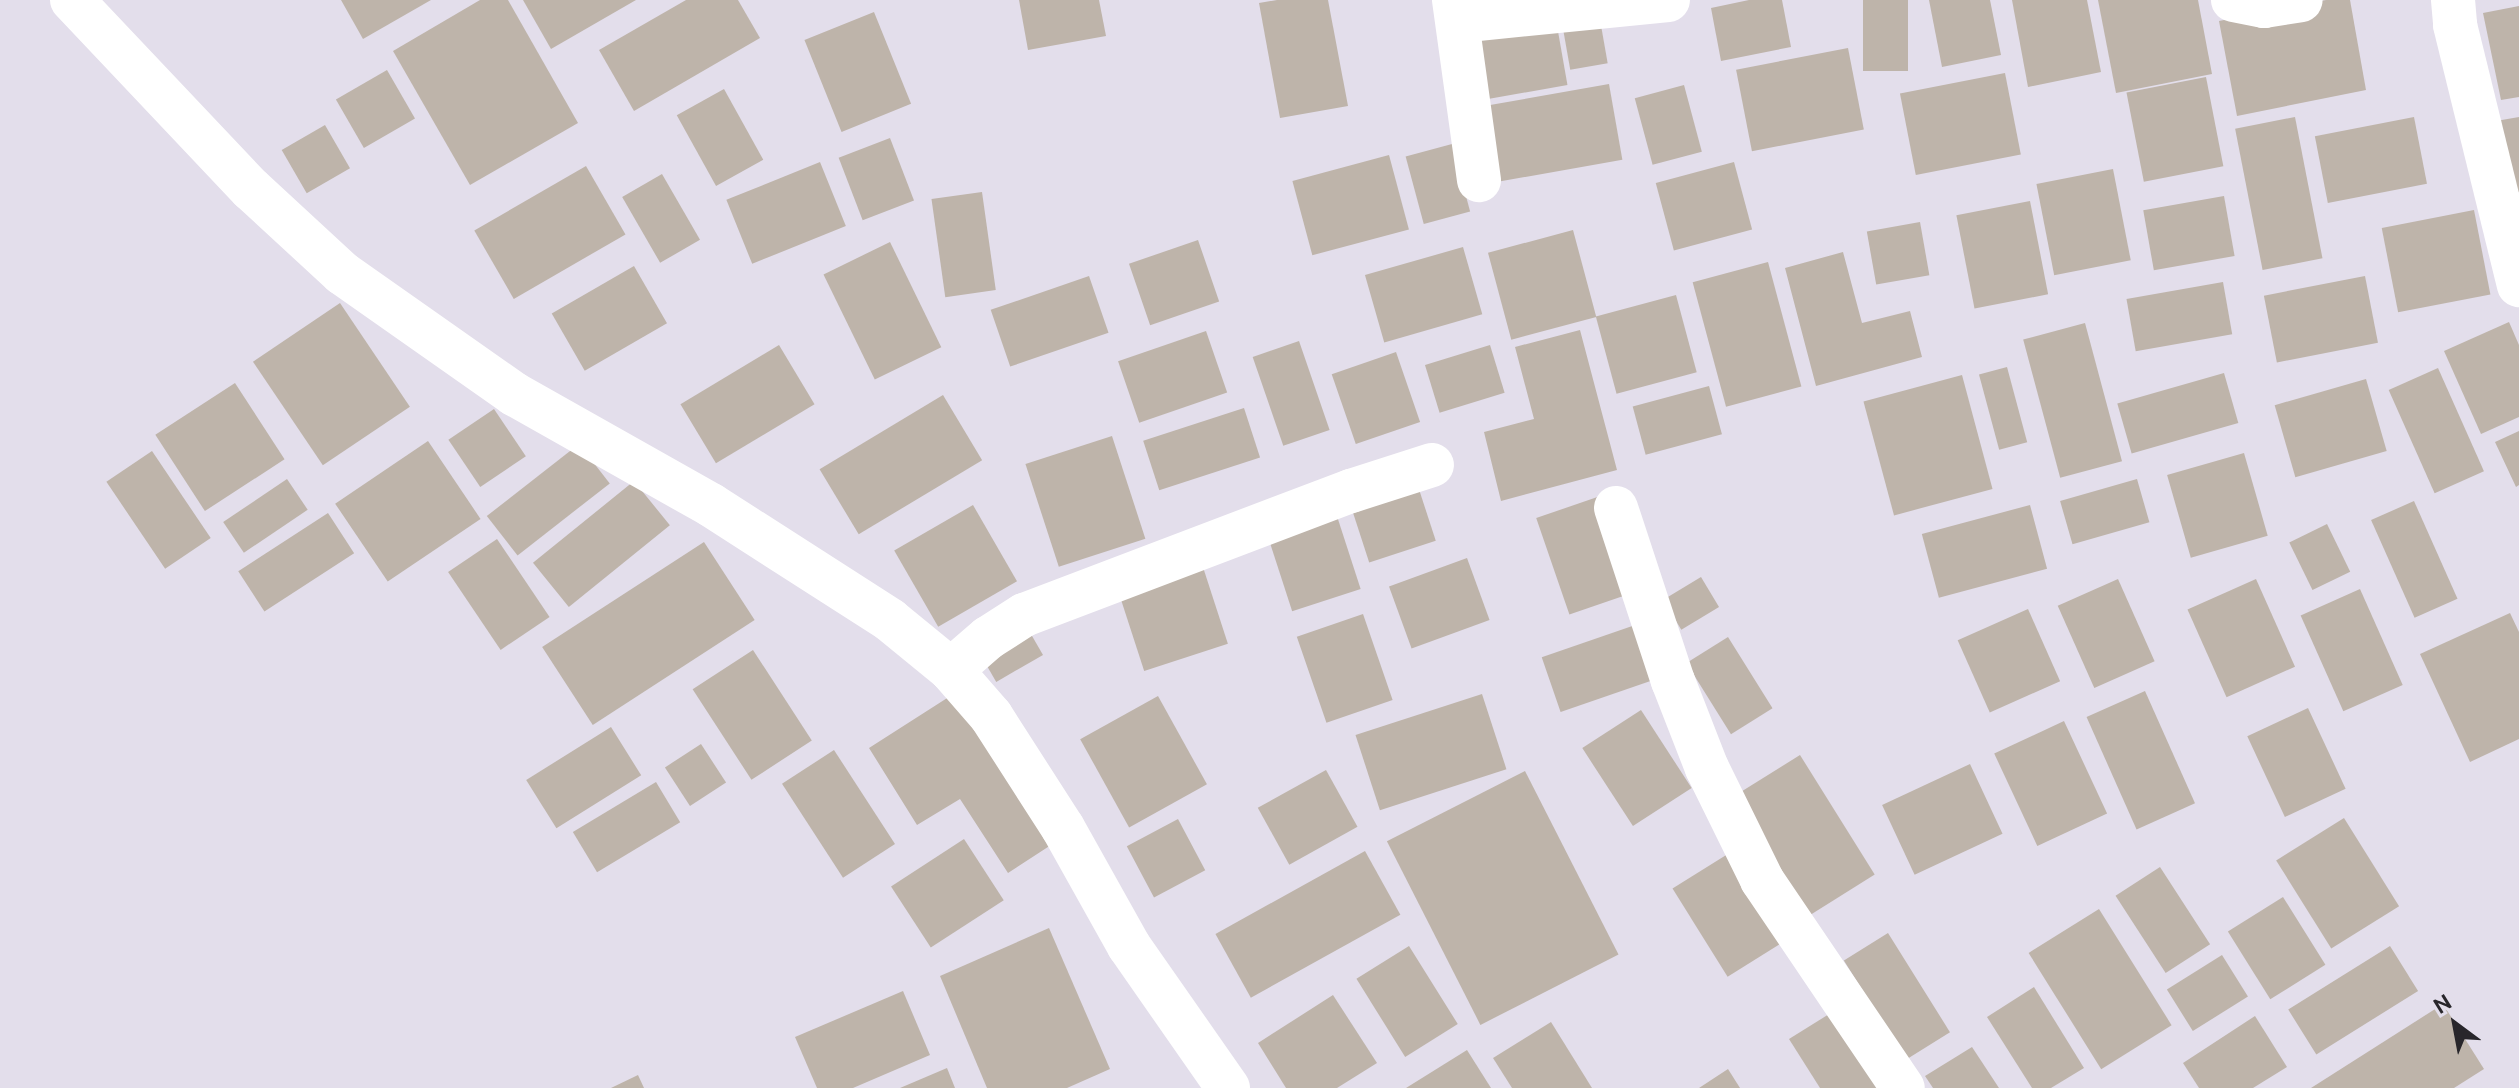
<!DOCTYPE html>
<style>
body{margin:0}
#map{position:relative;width:2519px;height:1088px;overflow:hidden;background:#e3deeb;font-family:Ubuntu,sans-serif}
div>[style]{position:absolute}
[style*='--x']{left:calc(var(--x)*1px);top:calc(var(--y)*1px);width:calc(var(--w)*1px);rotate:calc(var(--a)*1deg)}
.building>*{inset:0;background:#beb4aa;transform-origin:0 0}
.minor>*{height:44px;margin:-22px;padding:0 22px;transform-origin:22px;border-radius:22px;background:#fff}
span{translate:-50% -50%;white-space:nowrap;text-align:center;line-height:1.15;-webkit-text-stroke:6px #e3deeb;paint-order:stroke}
.north{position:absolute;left:2415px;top:984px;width:80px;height:80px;-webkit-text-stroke:6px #e3deeb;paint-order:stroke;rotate:328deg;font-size:22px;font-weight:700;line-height:32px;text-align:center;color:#28262b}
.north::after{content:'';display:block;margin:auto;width:28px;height:36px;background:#28262b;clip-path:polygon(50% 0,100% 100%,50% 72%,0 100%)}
</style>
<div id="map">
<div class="building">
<i style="clip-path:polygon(341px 0,431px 0,363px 39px)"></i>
<i style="clip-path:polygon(480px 0,508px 0,578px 123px,470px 185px,393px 51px)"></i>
<i style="clip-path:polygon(523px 0,636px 0,551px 49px)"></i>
<i style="clip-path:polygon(686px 0,738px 0,760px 38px,634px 111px,599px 50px)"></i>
<i style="clip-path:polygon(1019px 0,1099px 0,1106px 36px,1028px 50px)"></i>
<i style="clip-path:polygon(1277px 0,1328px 0,1348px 106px,1280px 118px,1259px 3px)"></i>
<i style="clip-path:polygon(1749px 0,1782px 0,1791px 47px,1721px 61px,1711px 8px)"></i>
<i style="left:1863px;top:0;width:45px;height:71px"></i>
<i style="clip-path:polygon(1929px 0,1990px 0,2001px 55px,1942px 67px)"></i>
<i style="clip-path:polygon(2012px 0,2087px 0,2101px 72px,2028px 87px)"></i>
<i style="clip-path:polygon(2098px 0,2198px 0,2212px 74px,2116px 93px)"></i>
<i style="clip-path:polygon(2326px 0,2350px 0,2366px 90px,2237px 116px,2219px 21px)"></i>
<i style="clip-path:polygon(2519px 6px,2519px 97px,2501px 100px,2483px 13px)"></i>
<i style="left:874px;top:12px;width:99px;height:75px;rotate:68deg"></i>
<i style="left:1599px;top:14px;width:50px;height:38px;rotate:80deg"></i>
<i style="left:1556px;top:20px;width:66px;height:92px;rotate:80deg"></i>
<i style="left:1848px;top:48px;width:83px;height:114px;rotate:79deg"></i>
<i style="left:387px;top:70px;width:56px;height:59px;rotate:60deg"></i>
<i style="left:2005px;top:73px;width:83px;height:107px;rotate:79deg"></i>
<i style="left:2206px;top:77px;width:91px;height:81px;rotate:79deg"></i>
<i style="left:1609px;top:84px;width:77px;height:125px;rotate:80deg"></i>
<i style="left:1684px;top:85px;width:69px;height:51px;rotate:75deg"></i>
<i style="left:724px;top:89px;width:81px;height:54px;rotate:61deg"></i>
<i style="left:2295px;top:117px;width:144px;height:61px;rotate:79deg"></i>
<i style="left:2414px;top:117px;width:68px;height:101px;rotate:79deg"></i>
<i style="clip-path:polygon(2519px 117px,2519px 192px,2511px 194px,2496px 121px)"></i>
<i style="left:325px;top:125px;width:50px;height:50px;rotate:60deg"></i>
<i style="left:890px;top:138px;width:67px;height:55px;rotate:69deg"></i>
<i style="left:1452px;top:144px;width:70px;height:48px;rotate:75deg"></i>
<i style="left:1389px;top:155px;width:77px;height:100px;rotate:75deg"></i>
<i style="left:820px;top:162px;width:69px;height:101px;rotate:68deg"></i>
<i style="left:1734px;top:162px;width:70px;height:81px;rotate:75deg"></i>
<i style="left:586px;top:166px;width:79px;height:129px;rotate:60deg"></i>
<i style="left:2113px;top:169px;width:93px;height:78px;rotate:79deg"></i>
<i style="left:662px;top:174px;width:76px;height:46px;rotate:60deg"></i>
<i style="left:982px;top:192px;width:99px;height:51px;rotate:82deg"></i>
<i style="left:2224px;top:196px;width:61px;height:82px;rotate:80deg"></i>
<i style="left:2030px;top:201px;width:95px;height:75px;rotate:79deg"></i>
<i style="left:2474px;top:210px;width:86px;height:94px;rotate:79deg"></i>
<i style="left:1920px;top:222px;width:54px;height:54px;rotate:80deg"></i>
<i style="left:1573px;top:230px;width:90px;height:88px;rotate:75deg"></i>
<i style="left:1198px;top:240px;width:65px;height:73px;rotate:71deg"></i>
<i style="left:890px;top:242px;width:117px;height:74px;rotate:64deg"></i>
<i style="left:1463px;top:247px;width:70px;height:102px;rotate:74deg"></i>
<i style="clip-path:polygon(1843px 252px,1862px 323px,1910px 311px,1922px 357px,1816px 386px,1785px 268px)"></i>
<i style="left:1768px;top:262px;width:129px;height:78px;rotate:75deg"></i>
<i style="left:634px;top:266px;width:66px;height:95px;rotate:60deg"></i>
<i style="left:1089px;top:276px;width:60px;height:104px;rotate:71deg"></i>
<i style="left:2365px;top:276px;width:68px;height:103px;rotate:79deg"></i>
<i style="left:2223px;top:282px;width:53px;height:98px;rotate:80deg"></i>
<i style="left:1676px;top:295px;width:80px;height:83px;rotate:75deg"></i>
<i style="left:340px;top:303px;width:125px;height:105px;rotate:56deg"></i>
<i style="clip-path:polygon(2509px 322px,2519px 345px,2519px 417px,2481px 434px,2444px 351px)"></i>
<i style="left:2085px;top:323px;width:143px;height:64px;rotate:75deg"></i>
<i style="clip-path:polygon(1580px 330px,1617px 470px,1501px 501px,1484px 432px,1534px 419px,1515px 347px)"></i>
<i style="left:1206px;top:331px;width:65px;height:93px;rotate:71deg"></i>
<i style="left:1299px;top:341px;width:94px;height:49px;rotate:71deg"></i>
<i style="left:779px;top:345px;width:69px;height:115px;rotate:59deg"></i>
<i style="left:1490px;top:345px;width:50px;height:68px;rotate:73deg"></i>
<i style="left:1396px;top:352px;width:74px;height:68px;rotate:71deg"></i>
<i style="left:2007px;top:367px;width:78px;height:29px;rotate:75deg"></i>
<i style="left:2438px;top:368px;width:113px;height:54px;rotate:66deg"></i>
<i style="left:2224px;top:373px;width:52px;height:111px;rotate:74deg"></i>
<i style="left:1962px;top:375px;width:118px;height:102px;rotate:75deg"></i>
<i style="left:2366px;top:379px;width:75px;height:95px;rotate:74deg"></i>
<i style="left:235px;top:383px;width:91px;height:95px;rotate:57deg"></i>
<i style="left:1709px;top:386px;width:50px;height:79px;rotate:75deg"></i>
<i style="left:943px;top:395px;width:76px;height:144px;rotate:59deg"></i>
<i style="left:1244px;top:408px;width:52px;height:106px;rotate:72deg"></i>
<i style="left:494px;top:409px;width:57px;height:55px;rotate:56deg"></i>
<i style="clip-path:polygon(2519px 431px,2519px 485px,2516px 487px,2495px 442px)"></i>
<i style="left:1112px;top:436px;width:108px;height:91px;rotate:72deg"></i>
<i style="left:428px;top:441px;width:94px;height:112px;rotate:56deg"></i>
<i style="left:579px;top:444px;width:50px;height:117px;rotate:52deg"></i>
<i style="left:152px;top:451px;width:105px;height:55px;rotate:56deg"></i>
<i style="left:2244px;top:453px;width:86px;height:80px;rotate:74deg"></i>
<i style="left:287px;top:479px;width:37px;height:77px;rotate:56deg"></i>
<i style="left:2137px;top:479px;width:45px;height:80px;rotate:74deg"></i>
<i style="left:1416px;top:480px;width:64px;height:70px;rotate:72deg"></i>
<i style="left:634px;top:481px;width:57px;height:130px;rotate:51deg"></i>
<i style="left:1609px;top:493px;width:102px;height:77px;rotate:71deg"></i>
<i style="left:2414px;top:501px;width:107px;height:47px;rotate:66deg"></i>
<i style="left:973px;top:505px;width:88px;height:91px;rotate:60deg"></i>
<i style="left:2030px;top:505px;width:66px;height:112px;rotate:75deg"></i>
<i style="left:1335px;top:510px;width:83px;height:72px;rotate:72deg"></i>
<i style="left:328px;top:513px;width:48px;height:107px;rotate:57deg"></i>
<i style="left:2327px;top:524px;width:53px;height:42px;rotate:64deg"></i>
<i style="left:497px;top:539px;width:94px;height:59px;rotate:56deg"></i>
<i style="left:704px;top:542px;width:93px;height:193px;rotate:57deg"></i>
<i style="left:1467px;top:558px;width:66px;height:83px;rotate:70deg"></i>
<i style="left:1201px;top:561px;width:87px;height:88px;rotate:72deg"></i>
<i style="left:1701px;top:577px;width:35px;height:44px;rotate:59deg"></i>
<i style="left:2118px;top:579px;width:90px;height:66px;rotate:66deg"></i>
<i style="left:2256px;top:579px;width:96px;height:75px;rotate:66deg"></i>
<i style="left:2360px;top:589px;width:105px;height:65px;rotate:66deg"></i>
<i style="left:2028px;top:609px;width:79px;height:77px;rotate:66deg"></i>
<i style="clip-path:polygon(2510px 613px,2519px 632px,2519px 739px,2470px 762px,2420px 654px)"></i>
<i style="left:1363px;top:614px;width:91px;height:70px;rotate:71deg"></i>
<i style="left:1024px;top:622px;width:38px;height:54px;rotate:60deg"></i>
<i style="left:1641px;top:623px;width:58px;height:105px;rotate:71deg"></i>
<i style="left:1728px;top:637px;width:84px;height:49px;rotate:58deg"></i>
<i style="left:753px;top:650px;width:108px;height:72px;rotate:57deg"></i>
<i style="left:2145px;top:691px;width:123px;height:64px;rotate:66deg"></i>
<i style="clip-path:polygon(955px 693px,1051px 845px,1008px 873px,960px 799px,917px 825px,869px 748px)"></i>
<i style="left:1482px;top:694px;width:79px;height:133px;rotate:72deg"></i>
<i style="left:1158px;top:696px;width:101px;height:89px;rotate:61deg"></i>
<i style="left:2308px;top:708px;width:89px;height:67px;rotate:65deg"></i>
<i style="left:1641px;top:710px;width:93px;height:70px;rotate:57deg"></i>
<i style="left:2064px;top:721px;width:102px;height:77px;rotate:65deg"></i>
<i style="left:611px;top:727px;width:57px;height:100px;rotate:58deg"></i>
<i style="left:701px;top:744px;width:46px;height:43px;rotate:57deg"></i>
<i style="left:834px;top:750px;width:112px;height:62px;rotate:57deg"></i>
<i style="left:1800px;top:755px;width:141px;height:78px;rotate:58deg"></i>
<i style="left:1970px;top:764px;width:77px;height:97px;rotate:65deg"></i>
<i style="left:1326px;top:770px;width:65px;height:78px;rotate:61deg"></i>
<i style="left:1525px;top:771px;width:206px;height:155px;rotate:63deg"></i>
<i style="left:656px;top:782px;width:47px;height:97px;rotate:59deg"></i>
<i style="left:2344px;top:818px;width:104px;height:80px;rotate:58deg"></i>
<i style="left:1178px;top:819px;width:58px;height:58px;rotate:62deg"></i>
<i style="left:964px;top:839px;width:73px;height:87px;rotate:57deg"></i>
<i style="left:1365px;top:851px;width:73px;height:171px;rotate:61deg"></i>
<i style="left:1731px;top:852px;width:104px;height:69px;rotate:58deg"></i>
<i style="left:2160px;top:867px;width:92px;height:53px;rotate:57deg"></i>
<i style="left:2283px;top:897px;width:80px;height:65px;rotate:58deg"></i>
<i style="left:2099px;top:909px;width:137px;height:83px;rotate:58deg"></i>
<i style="clip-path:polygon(1049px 928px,1110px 1069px,1067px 1088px,987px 1088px,940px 976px)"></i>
<i style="left:1888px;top:933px;width:117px;height:52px;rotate:58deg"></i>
<i style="left:1409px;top:946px;width:92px;height:62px;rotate:58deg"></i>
<i style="left:2390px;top:946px;width:53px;height:120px;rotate:58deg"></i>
<i style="left:2222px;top:955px;width:49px;height:65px;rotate:58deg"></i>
<i style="clip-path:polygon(2034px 987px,2084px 1068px,2051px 1088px,2032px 1088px,1987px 1017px)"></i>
<i style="clip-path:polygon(903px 991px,930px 1055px,853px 1088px,817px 1088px,795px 1037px)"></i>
<i style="clip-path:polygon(1333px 995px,1377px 1063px,1337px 1088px,1286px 1088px,1258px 1043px)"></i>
<i style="clip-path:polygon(2443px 1004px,2484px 1069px,2454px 1088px,2311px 1088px)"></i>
<i style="clip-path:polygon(1842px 1006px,1893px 1088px,1820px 1088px,1789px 1039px)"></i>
<i style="clip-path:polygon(2255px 1016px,2287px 1067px,2253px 1088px,2199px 1088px,2183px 1063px)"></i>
<i style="clip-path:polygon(1551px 1022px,1592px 1088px,1512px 1088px,1493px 1058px)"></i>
<i style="clip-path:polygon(1972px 1047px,1999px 1088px,1933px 1088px,1925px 1076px)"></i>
<i style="clip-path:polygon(1467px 1050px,1491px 1088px,1406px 1088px)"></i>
<i style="clip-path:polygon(947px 1068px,955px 1088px,900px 1088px)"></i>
<i style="clip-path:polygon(1728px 1069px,1740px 1088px,1699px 1088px)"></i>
<i style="clip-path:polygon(638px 1075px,644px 1088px,611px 1088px)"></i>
</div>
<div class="minor">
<i style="--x:72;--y:0;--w:260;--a:46.6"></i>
<i style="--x:251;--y:189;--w:124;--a:42.7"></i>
<i style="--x:342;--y:273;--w:210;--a:35.1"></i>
<i style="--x:514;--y:394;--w:226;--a:29.4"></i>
<i style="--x:711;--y:505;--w:213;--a:32.7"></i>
<i style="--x:890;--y:620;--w:79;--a:39.3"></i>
<i style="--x:951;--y:670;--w:61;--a:49"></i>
<i style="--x:991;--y:716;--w:133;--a:57.3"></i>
<i style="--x:1063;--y:828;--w:135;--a:60.8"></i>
<i style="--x:1129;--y:946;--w:173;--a:55.1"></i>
<i style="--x:1454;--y:0;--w:182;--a:82.1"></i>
<i style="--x:2233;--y:0;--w:32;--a:11"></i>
<i style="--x:2264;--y:6;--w:37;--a:-9"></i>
<i style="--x:2453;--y:0;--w:25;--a:85"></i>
<i style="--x:2455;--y:25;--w:268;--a:76.2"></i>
<i style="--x:1458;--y:21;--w:211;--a:-5.7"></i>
<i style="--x:1616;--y:508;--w:182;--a:71.8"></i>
<i style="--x:1673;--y:681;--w:93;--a:68.7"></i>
<i style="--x:1707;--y:768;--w:125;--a:63.8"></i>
<i style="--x:1762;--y:880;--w:251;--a:55.9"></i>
<i style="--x:951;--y:670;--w:49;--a:-40.9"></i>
<i style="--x:988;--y:638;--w:43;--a:-32.6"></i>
<i style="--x:1024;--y:615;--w:350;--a:-20.8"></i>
<i style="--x:1351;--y:491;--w:85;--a:-17.8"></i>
</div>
<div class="north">N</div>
</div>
